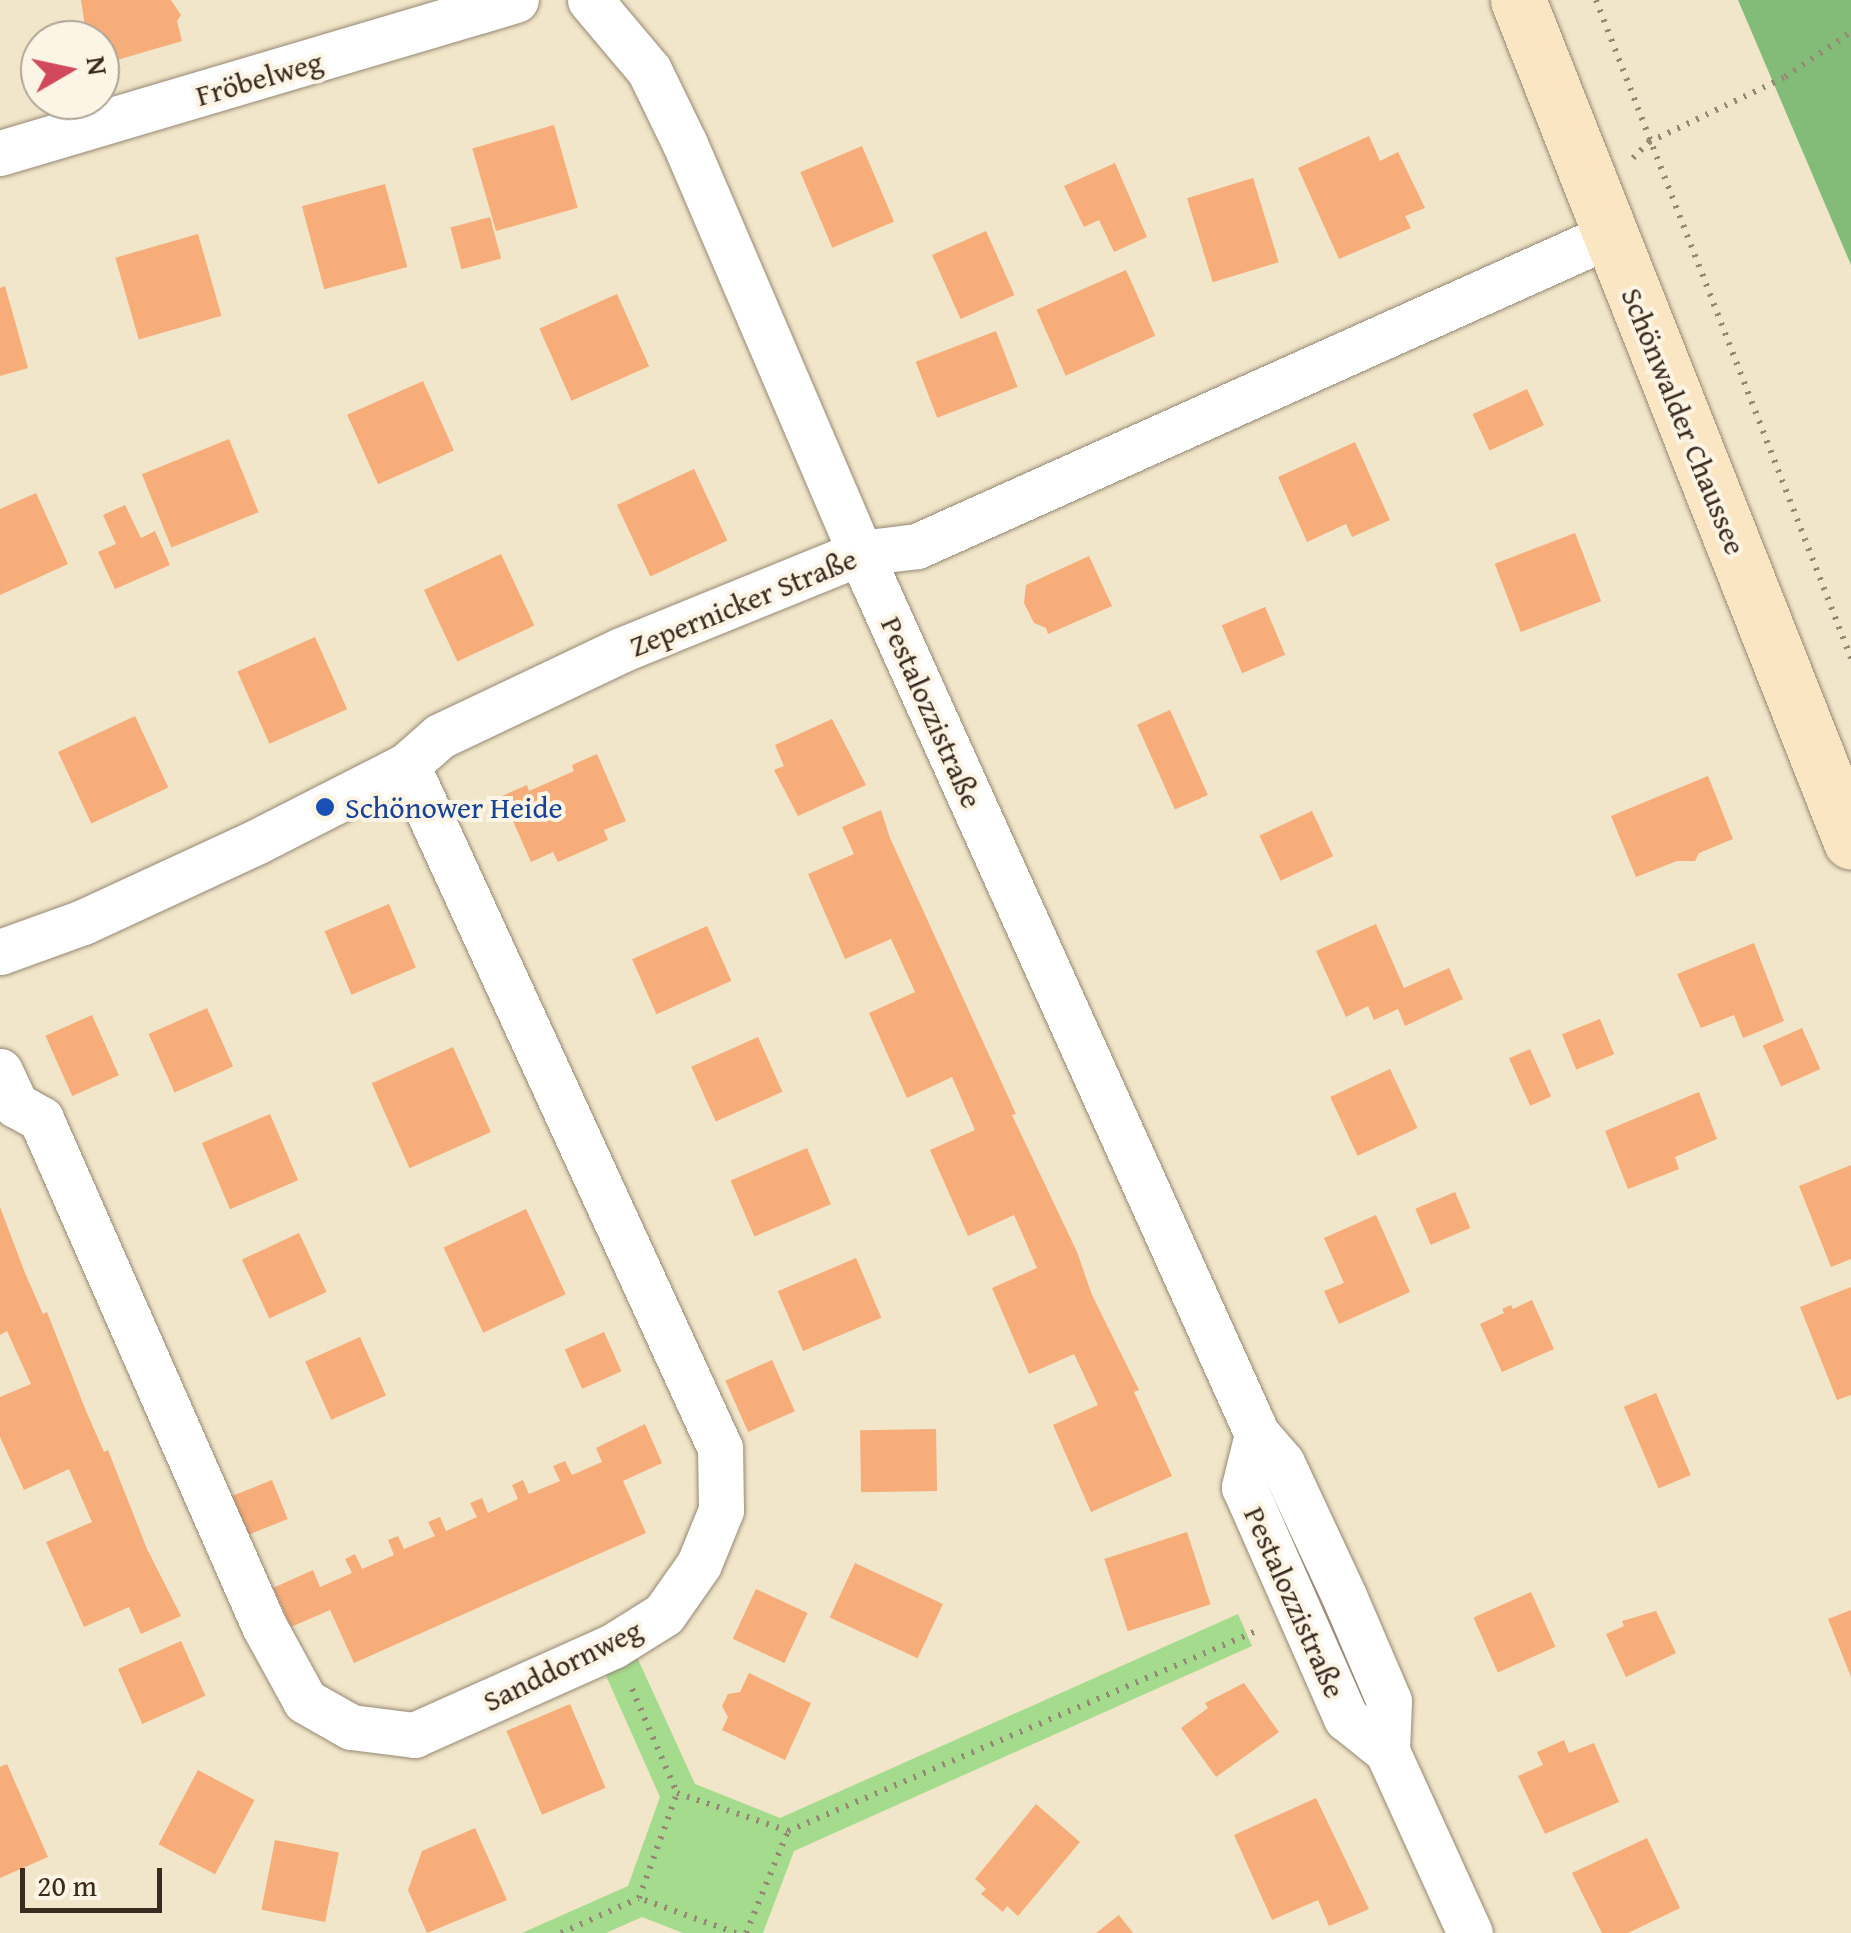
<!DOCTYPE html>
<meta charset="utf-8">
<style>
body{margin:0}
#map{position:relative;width:1851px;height:1933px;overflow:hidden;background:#f1e6c9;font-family:"Gentium Book Plus",serif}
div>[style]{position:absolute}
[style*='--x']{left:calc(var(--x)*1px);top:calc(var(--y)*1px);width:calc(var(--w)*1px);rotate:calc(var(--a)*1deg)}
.green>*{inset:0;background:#a4db8c}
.forest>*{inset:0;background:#83bb78}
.building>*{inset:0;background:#f6ad7a;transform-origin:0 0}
.path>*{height:6px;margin-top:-3px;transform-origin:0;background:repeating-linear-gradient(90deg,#968874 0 2.5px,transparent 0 10.5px)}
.roads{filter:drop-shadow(0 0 2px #968874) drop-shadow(0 0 2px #968874)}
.minor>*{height:45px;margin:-22.5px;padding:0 22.5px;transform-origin:22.5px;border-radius:22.5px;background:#fff}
.secondary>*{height:55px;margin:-27.5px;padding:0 27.5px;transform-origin:27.5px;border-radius:27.5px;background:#fbe6c4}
.dots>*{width:28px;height:28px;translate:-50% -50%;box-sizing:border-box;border:5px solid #fcf5e5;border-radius:50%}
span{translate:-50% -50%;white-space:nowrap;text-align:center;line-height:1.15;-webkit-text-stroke:8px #fcf5e5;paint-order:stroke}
.street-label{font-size:30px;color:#3b2a1e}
.transit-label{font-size:30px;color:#164399}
.left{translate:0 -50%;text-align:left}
.north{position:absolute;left:20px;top:20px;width:100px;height:100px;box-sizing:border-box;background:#fcf5e5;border:2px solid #afa495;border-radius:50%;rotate:81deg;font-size:28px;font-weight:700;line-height:40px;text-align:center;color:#3b2a1e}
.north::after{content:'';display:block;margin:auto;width:35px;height:45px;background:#d1495b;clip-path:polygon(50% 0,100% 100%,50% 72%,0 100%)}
.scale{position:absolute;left:20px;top:1868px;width:142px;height:45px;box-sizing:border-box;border:5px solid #3b2a1e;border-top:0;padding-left:12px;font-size:30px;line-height:35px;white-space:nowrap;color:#3b2a1e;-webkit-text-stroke:8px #fcf5e5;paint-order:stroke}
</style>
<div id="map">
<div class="green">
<i style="clip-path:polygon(1238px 1614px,1252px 1646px,794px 1851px,763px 1933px,683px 1933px,642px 1917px,606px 1933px,522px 1933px,628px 1886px,660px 1797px,603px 1669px,636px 1655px,695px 1784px,780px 1818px)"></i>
</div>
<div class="forest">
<i style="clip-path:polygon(1738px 0,1851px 0,1851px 265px)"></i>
</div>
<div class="building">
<i style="clip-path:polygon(81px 0,171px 0,181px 15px,177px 21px,182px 41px,100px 65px,100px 40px,87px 40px)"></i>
<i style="left:554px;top:125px;width:86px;height:85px;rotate:74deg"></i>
<i style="clip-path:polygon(1369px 136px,1380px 161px,1398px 152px,1425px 208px,1405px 216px,1411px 228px,1339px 259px,1298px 168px)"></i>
<i style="left:862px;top:146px;width:82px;height:67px;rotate:67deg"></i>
<i style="clip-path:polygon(1115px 163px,1147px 237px,1114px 252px,1099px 220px,1084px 227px,1064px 186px)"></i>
<i style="left:1253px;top:178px;width:88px;height:69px;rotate:73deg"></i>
<i style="left:385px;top:184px;width:86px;height:86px;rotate:75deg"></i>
<i style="left:490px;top:217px;width:43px;height:41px;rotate:75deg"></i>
<i style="left:986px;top:231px;width:70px;height:59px;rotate:66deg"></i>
<i style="left:198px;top:234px;width:85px;height:86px;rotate:74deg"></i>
<i style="left:1126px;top:270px;width:72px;height:98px;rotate:66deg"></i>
<i style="clip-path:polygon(5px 286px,28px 368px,0 376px,0 288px)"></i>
<i style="left:617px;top:294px;width:79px;height:85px;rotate:66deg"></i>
<i style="left:996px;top:331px;width:60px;height:86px;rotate:69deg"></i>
<i style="left:423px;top:381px;width:76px;height:83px;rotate:66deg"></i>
<i style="left:1527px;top:389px;width:40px;height:60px;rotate:65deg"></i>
<i style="left:229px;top:439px;width:79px;height:94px;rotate:68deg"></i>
<i style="clip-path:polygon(1355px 442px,1390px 520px,1352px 537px,1346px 524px,1307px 542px,1278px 477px)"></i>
<i style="left:694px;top:469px;width:79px;height:85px;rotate:65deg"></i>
<i style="clip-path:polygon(36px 493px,68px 564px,0 595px,0 509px)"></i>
<i style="clip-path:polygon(125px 505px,141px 538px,155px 531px,170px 565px,115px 589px,98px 552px,116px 544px,103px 515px)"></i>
<i style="left:1575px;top:533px;width:73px;height:86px;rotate:69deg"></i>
<i style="left:501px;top:554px;width:79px;height:85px;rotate:65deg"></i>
<i style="clip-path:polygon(1089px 556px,1112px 606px,1048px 634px,1046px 628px,1034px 623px,1024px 603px,1026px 585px)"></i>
<i style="left:1265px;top:607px;width:52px;height:47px;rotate:67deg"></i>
<i style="left:315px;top:637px;width:79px;height:85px;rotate:66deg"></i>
<i style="left:1170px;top:710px;width:93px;height:36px;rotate:66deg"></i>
<i style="left:135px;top:716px;width:79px;height:85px;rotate:65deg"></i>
<i style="clip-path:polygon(832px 719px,866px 785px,798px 816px,774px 770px,784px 766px,775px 745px)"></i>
<i style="clip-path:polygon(597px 754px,626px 821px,604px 830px,608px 840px,558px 862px,553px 852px,531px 862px,502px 796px,527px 785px,529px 791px,574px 771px,572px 765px)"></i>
<i style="clip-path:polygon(1708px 776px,1733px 839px,1699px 853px,1695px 861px,1677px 861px,1636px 877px,1611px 816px)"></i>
<i style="clip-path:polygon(881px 810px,890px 838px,1016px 1114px,1012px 1115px,1077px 1252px,1092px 1295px,1139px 1390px,1134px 1392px,1172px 1476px,1091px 1512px,1053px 1425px,1098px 1405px,1074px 1354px,1029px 1374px,992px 1288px,1037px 1268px,1014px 1215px,968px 1236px,930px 1150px,975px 1130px,952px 1077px,907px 1098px,869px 1013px,915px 992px,891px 939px,845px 959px,808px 874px,854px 854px,842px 827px)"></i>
<i style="left:1312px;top:811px;width:50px;height:58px;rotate:65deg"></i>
<i style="left:389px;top:904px;width:69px;height:70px;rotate:67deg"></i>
<i style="clip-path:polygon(1376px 924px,1404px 988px,1449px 968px,1463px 999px,1405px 1026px,1398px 1009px,1374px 1020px,1368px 1006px,1346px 1017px,1316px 951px)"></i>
<i style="left:707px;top:926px;width:60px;height:82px;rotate:66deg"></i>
<i style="clip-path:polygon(1754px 943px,1784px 1021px,1743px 1038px,1734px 1015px,1701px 1028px,1677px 974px)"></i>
<i style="left:207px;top:1008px;width:64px;height:64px;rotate:66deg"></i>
<i style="left:92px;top:1015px;width:66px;height:51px;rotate:66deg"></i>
<i style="left:1600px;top:1019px;width:38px;height:41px;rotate:68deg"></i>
<i style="left:1802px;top:1028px;width:45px;height:43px;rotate:66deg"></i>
<i style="left:758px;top:1037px;width:60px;height:73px;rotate:66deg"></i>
<i style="left:453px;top:1047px;width:93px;height:89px;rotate:66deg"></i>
<i style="left:1530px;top:1049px;width:52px;height:23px;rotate:66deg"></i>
<i style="left:1390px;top:1069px;width:65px;height:66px;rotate:65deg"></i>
<i style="clip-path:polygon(1699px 1092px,1717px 1139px,1675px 1157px,1679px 1169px,1628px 1189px,1605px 1131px)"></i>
<i style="left:270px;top:1114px;width:72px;height:74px;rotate:67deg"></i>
<i style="left:807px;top:1148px;width:61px;height:83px;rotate:67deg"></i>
<i style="clip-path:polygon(1851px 1165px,1851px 1259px,1831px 1267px,1799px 1186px)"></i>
<i style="left:1455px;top:1192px;width:39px;height:43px;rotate:67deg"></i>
<i style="clip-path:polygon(0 1207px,25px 1273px,43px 1314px,47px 1312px,86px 1411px,104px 1452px,108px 1450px,147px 1549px,181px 1616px,141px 1634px,129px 1607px,84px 1627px,46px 1542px,92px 1522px,69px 1469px,24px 1490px,0 1437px,0 1397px,31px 1384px,7px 1331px,0 1335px)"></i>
<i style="left:526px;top:1209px;width:94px;height:91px;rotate:65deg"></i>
<i style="clip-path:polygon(1376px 1215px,1410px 1292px,1339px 1324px,1324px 1291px,1344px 1283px,1324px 1238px)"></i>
<i style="left:299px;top:1233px;width:65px;height:63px;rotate:65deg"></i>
<i style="left:856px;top:1258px;width:65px;height:85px;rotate:67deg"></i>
<i style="clip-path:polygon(1851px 1287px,1851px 1395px,1837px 1400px,1800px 1307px)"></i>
<i style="clip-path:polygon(1532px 1300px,1554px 1349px,1502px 1372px,1480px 1324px,1504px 1313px,1502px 1309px,1511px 1305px,1513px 1309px)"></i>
<i style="left:604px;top:1332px;width:43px;height:43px;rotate:66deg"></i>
<i style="left:360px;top:1337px;width:64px;height:60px;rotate:66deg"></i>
<i style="left:772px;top:1360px;width:56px;height:51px;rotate:66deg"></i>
<i style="left:1656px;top:1393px;width:89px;height:35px;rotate:67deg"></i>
<i style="clip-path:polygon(645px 1424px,662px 1463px,623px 1481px,646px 1533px,354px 1663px,330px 1610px,291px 1627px,273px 1588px,313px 1570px,320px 1587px,352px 1573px,345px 1559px,355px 1554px,362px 1569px,394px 1555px,388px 1540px,398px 1536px,404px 1549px,435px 1536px,428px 1522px,440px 1517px,446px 1531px,477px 1517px,470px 1503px,482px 1498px,488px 1513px,518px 1499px,512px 1485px,523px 1480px,529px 1494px,560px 1481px,553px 1466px,565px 1461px,572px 1475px,602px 1462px,596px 1448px)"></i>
<i style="left:936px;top:1429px;width:62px;height:76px;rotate:89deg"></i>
<i style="left:272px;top:1480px;width:42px;height:43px;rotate:68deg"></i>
<i style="left:1187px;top:1532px;width:76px;height:87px;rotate:72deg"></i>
<i style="left:855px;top:1563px;width:97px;height:60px;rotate:25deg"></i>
<i style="left:756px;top:1589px;width:57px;height:55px;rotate:25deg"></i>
<i style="left:1531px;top:1592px;width:60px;height:63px;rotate:66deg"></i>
<i style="clip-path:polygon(1851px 1610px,1851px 1677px,1828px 1619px)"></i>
<i style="clip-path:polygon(1656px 1611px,1676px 1653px,1626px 1677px,1606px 1634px,1624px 1626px,1622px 1621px)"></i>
<i style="left:181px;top:1641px;width:60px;height:69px;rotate:66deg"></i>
<i style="clip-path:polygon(749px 1673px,811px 1703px,785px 1760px,722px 1730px,728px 1717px,722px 1706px,728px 1694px,740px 1692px)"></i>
<i style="clip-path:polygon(1244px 1683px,1279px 1732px,1216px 1777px,1181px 1728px,1208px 1708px,1205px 1703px)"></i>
<i style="left:570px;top:1704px;width:91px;height:69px;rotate:67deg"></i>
<i style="clip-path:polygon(1564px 1740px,1569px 1753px,1594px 1743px,1619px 1802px,1545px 1834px,1518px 1776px,1543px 1765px,1537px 1752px)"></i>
<i style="clip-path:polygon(7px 1764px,48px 1857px,0 1878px,0 1767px)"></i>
<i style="left:198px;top:1770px;width:64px;height:84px;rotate:28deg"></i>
<i style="clip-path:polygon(1316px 1798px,1369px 1909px,1329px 1926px,1318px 1900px,1272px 1920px,1234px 1835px)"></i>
<i style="clip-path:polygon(1036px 1804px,1080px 1842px,1018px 1916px,1007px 1906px,1003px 1912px,981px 1894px,986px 1889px,975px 1879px)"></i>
<i style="clip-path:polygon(475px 1828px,507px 1900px,427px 1933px,408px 1890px,422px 1851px)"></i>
<i style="clip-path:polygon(1647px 1838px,1680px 1908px,1628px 1933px,1602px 1933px,1572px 1873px)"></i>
<i style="left:275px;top:1840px;width:65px;height:71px;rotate:11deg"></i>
<i style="clip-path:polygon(1119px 1915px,1133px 1933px,1096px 1933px)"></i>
</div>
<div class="path">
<i style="--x:1596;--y:0;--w:706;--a:68.82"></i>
<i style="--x:1633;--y:158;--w:23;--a:-45"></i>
<i style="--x:1649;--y:142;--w:151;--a:-25.5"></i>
<i style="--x:1785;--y:77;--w:80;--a:-34.3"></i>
<i style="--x:632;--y:1689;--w:113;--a:66.6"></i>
<i style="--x:561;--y:1933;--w:85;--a:-24.2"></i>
<i style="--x:736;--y:1933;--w:103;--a:-160.2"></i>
<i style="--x:639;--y:1898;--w:112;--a:-70.1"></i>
<i style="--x:677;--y:1793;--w:117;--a:18.9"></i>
<i style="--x:788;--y:1831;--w:512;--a:-23.11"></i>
<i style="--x:746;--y:1933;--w:110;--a:-67.6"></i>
</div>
<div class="roads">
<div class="minor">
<i style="--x:590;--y:0;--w:92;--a:49.9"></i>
<i style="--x:649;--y:70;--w:82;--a:64.1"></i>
<i style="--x:685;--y:144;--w:445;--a:66.8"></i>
<i style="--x:860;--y:553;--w:966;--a:65.74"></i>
<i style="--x:1257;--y:1434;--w:38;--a:49"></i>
<i style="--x:1282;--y:1463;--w:147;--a:65"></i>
<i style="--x:1344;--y:1596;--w:114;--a:66.8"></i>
<i style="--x:1389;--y:1701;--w:50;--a:92.3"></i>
<i style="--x:0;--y:153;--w:538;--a:-16.52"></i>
<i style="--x:0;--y:952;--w:88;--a:-19.9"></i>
<i style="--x:83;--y:922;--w:191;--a:-24.8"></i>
<i style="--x:256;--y:842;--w:169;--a:-27"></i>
<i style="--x:407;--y:765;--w:44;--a:-41.3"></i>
<i style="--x:440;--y:736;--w:200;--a:-25.4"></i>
<i style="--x:621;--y:650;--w:258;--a:-22.1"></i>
<i style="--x:860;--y:553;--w:57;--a:-7"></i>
<i style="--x:917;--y:546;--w:760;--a:-24.17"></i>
<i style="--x:0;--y:1071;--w:38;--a:65"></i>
<i style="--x:16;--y:1105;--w:29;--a:29"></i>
<i style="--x:41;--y:1119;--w:554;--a:66.26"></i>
<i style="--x:264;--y:1626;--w:85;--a:61.3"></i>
<i style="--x:305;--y:1701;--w:53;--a:29.5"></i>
<i style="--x:351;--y:1727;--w:64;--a:7.2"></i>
<i style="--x:414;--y:1735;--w:218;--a:-24.1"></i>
<i style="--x:613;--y:1646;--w:60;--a:-32.1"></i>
<i style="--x:664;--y:1614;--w:61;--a:-55"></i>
<i style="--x:699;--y:1564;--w:58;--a:-67.8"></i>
<i style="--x:721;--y:1510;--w:62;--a:-90.9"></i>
<i style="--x:720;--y:1448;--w:751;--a:-114.62"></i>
<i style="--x:1257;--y:1434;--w:55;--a:103.8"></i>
<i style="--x:1244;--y:1487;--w:253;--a:66.2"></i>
<i style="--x:1346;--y:1718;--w:53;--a:38.8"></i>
<i style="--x:1387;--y:1751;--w:200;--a:65.5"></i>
</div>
<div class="secondary">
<i style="--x:1518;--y:0;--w:905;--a:68.42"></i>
</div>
</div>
<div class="dots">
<i style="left:325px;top:807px;background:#1a4fb4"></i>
</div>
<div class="street-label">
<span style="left:259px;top:78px;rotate:-16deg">Fröbelweg</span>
<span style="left:1684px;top:421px;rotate:68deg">Schönwalder Chaussee</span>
<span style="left:743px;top:602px;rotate:-22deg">Zepernicker Straße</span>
<span style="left:932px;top:712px;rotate:66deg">Pestalozzistraße</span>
<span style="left:1295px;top:1602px;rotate:66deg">Pestalozzistraße</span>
<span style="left:562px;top:1665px;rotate:-26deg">Sanddornweg</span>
</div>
<div class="transit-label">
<span class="left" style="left:345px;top:807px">Schönower Heide</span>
</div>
<div class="north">N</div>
<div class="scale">20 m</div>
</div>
